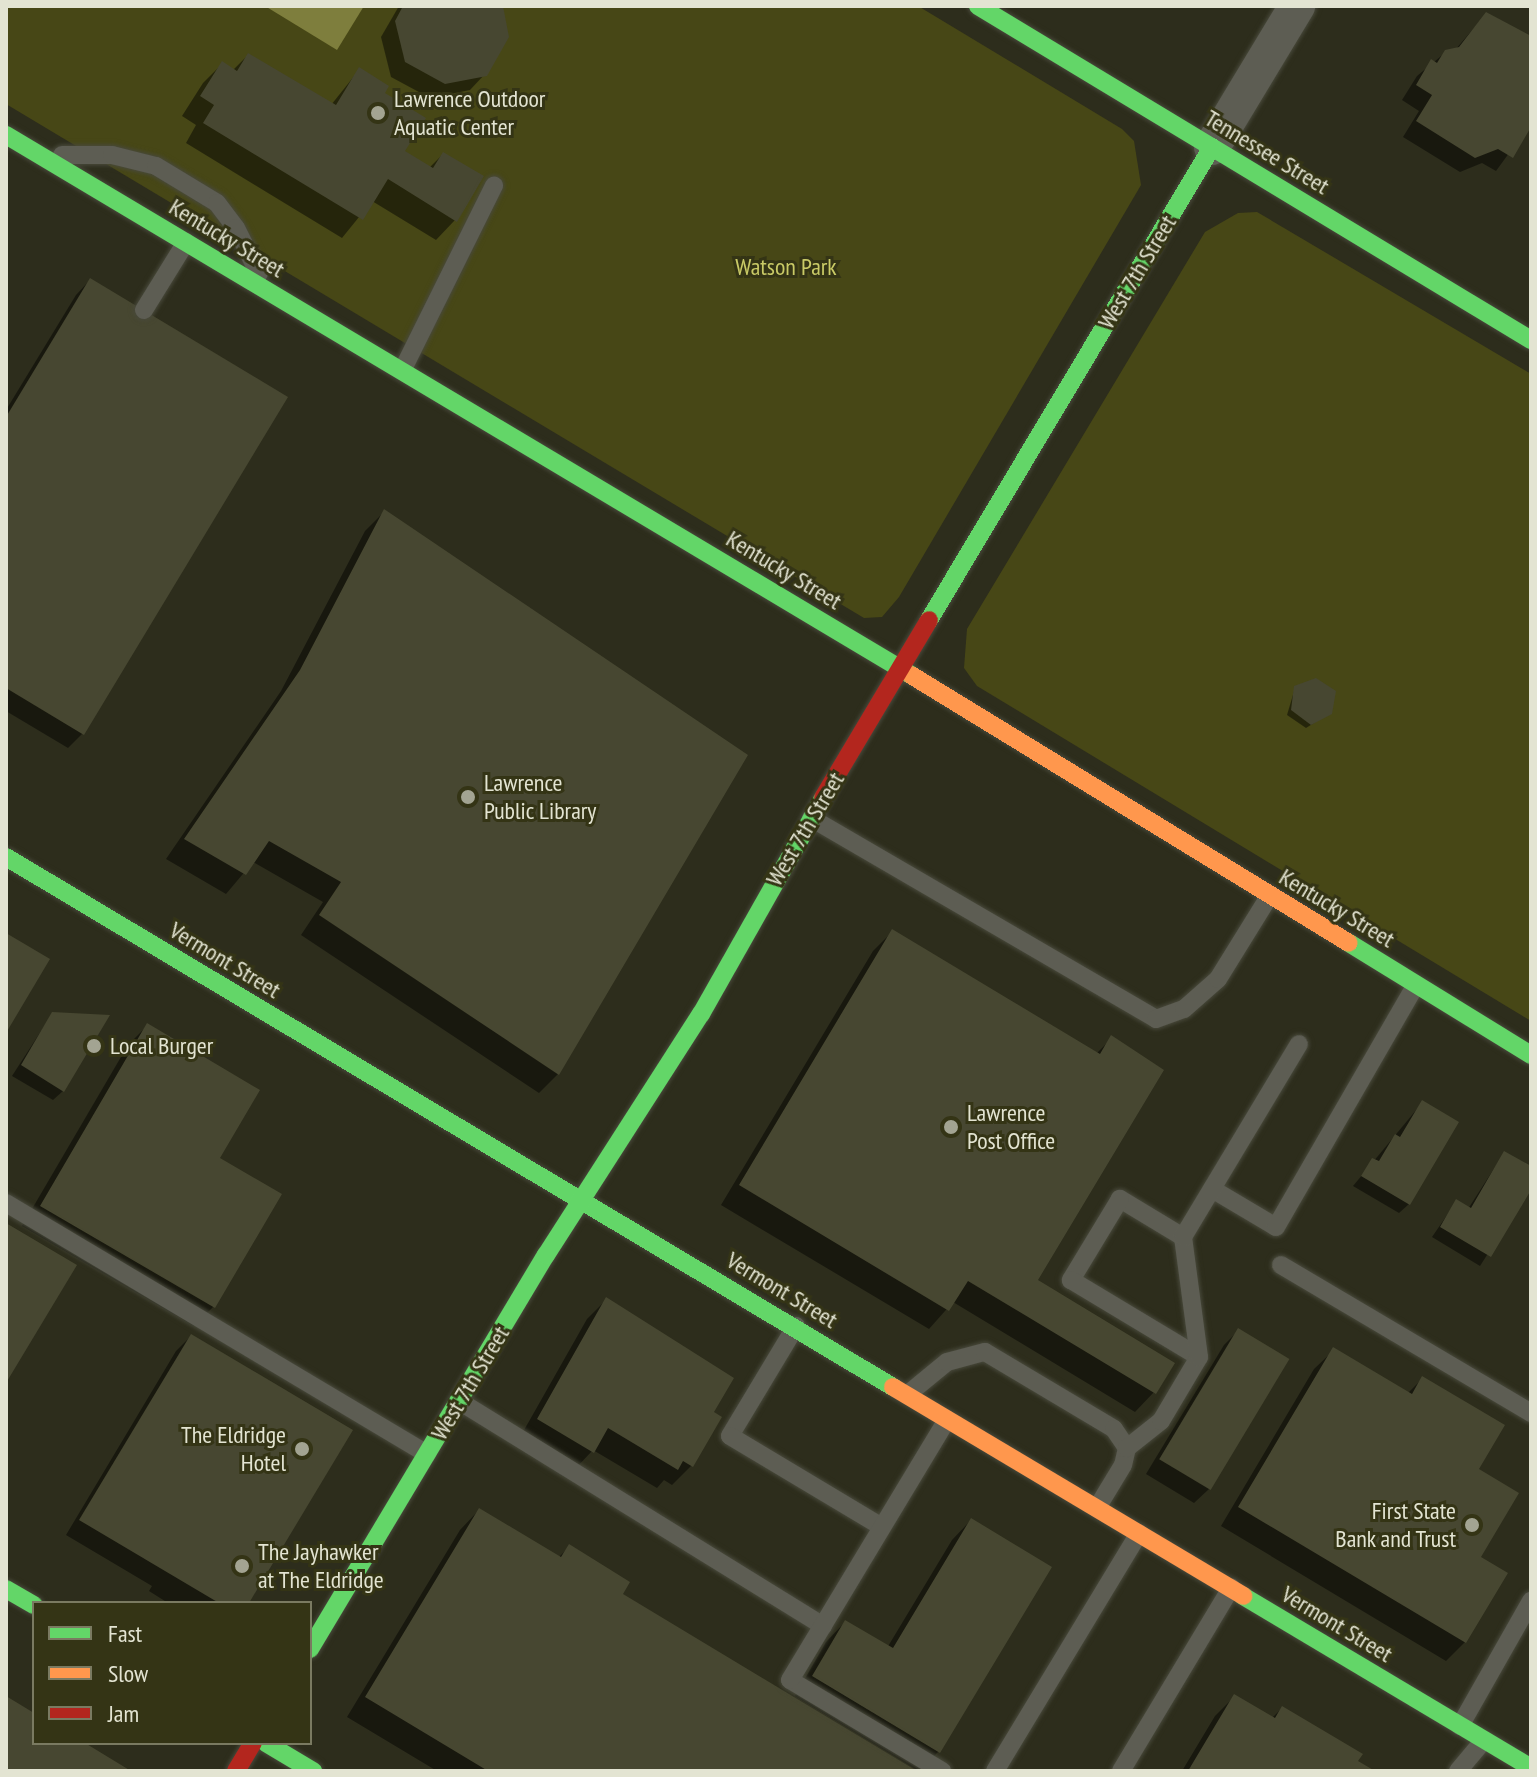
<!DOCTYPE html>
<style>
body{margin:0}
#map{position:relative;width:1537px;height:1777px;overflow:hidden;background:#2d2d1c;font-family:"PT Sans Narrow",sans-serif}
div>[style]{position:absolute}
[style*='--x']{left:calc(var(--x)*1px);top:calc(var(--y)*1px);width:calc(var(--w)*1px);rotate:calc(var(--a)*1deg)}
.green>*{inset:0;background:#474716}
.water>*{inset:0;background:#7e7e3d}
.shadow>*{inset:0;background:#0007}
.building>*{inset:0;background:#474731;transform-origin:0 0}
.roads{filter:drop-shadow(0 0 2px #48493b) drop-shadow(0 0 2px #48493b)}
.lane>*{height:18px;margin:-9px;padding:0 9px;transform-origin:9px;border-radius:9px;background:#5d5d53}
.street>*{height:36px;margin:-18px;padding:0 18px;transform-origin:18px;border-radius:18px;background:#5d5d53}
.fast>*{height:18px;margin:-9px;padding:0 9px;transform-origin:9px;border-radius:9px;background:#63d668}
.slow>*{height:18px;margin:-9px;padding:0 9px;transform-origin:9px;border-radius:9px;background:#ff974d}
.jam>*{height:18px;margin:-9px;padding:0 9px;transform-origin:9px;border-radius:9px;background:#b3261e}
.dots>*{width:22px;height:22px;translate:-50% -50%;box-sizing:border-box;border:4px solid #343415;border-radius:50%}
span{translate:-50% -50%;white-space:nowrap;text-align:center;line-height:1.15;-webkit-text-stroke:6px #343415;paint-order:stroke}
.poi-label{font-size:24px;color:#e3e4d2}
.left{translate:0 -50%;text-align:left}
.right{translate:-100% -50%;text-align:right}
.street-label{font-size:24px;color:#e3e4d2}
.park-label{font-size:24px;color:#c9ca66}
.frame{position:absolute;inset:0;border:8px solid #e3e4d2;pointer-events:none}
.legend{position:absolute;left:32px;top:1601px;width:280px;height:144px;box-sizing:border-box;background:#343415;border:2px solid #7a7a61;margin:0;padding:10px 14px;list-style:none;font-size:24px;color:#e3e4d2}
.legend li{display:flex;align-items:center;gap:16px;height:40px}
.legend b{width:40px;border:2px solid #7a7a61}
</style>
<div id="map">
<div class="green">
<i style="clip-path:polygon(6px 6px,918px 6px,1122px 129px,1134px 141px,1141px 185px,899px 597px,882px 617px,864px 618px,6px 104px)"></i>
<i style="clip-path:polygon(1257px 212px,1531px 374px,1531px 1021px,977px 686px,964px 668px,967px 629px,1205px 232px,1238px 213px)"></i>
</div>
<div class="water">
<i style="clip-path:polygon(265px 6px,364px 6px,337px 50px)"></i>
</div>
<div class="shadow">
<i style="clip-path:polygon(399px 6px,501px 6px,485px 74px,470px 90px,430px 98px,391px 77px,381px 37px)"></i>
<i style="clip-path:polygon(1486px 14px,1531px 39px,1531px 123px,1496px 171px,1482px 163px,1460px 172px,1403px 137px,1419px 111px,1402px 100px,1417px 76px,1446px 52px,1455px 50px)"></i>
<i style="clip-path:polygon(248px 55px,331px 105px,359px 70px,403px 152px,429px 168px,443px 154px,455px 220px,436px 240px,372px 201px,342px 238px,186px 143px,196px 125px,182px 116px,203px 83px,222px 64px,233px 70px)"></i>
<i style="clip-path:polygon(90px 280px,82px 734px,68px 748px,6px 711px,6px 410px,76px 295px)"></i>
<i style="clip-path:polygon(384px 512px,558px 1074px,539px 1093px,301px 935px,323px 902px,253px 862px,226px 894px,166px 859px,281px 691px,365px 531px)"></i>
<i style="clip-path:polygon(1295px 688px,1330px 713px,1306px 728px,1287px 715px)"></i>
<i style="clip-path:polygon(892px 932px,1096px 1054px,1112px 1038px,1035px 1281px,1154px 1392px,1135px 1412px,953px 1302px,929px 1329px,721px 1205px,873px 951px)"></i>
<i style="clip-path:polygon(52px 1014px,63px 1091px,53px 1100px,12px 1076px)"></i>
<i style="clip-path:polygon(147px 1026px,218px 1159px,213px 1307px,194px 1326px,22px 1226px,128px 1045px)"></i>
<i style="clip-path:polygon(1422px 1103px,1409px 1204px,1399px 1213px,1353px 1186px)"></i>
<i style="clip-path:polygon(1504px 1153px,1531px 1169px,1531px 1186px,1480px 1266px,1432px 1237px,1456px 1202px,1468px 1209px)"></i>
<i style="clip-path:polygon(606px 1300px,711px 1412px,691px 1466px,672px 1485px,664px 1480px,657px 1488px,593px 1450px,573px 1471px,519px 1439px,587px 1319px)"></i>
<i style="clip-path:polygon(1238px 1331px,1209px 1489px,1194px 1503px,1146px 1474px,1224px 1345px)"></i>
<i style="clip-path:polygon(191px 1336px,247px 1603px,168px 1603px,149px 1591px,152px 1586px,66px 1535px,176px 1351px)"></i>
<i style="clip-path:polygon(1334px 1350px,1407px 1394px,1423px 1378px,1476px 1470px,1478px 1557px,1465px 1642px,1446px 1661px,1221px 1526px,1314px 1369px)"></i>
<i style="clip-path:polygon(479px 1510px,558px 1558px,569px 1547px,620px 1595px,909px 1771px,437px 1771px,347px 1717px,460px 1530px)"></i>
<i style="clip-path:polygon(971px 1520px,939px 1751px,919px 1771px,795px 1696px,826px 1642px,845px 1622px,887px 1648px,952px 1540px)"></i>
<i style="clip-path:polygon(1235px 1696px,1272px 1718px,1282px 1708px,1371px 1771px,1182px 1771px,1215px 1716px)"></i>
</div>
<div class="building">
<i style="clip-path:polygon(403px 6px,503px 6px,509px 37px,487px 76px,445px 84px,405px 62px,395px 21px)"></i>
<i style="clip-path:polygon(1486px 12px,1531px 36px,1531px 127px,1513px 158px,1498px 149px,1475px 158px,1416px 121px,1432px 95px,1416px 85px,1431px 59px,1437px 63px,1445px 50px,1459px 47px)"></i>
<i style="clip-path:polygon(248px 53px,336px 105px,359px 67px,389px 86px,385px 93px,426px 118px,405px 151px,433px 168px,443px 152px,484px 176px,457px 222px,388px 179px,363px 220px,203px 123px,214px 105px,200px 96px,222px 61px,237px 71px)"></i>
<i style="clip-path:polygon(90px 278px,288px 397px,84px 735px,6px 688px,6px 417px)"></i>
<i style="clip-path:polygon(384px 509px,748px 755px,559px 1075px,319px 915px,341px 882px,269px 841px,246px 875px,184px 839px,300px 670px)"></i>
<i style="clip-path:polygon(1316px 678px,1336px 691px,1332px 714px,1311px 725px,1291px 710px,1294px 686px)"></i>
<i style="clip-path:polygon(892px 929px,1100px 1054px,1111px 1035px,1164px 1070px,1038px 1280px,1175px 1363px,1156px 1394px,968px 1281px,949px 1311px,739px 1185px)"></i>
<i style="clip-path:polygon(6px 933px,50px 959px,6px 1033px)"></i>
<i style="clip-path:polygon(52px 1012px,110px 1015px,64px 1092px,21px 1065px)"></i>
<i style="clip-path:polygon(147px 1023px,260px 1090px,220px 1158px,282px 1194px,215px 1308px,40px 1206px)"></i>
<i style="clip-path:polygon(1422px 1100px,1459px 1122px,1410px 1205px,1361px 1176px,1372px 1158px,1379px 1161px,1395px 1134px,1400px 1137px)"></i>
<i style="clip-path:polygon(1504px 1151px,1531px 1166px,1531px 1190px,1491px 1257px,1440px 1227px,1456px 1199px,1471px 1208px)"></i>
<i style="clip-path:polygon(6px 1223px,77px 1265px,6px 1383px)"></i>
<i style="clip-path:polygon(606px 1297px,734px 1378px,714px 1412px,722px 1417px,693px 1467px,683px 1461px,678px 1470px,608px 1428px,594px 1453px,537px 1419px)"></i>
<i style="left:1238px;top:1328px;width:60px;height:153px;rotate:31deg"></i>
<i style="clip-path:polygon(191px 1334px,353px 1430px,249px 1603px,219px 1603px,79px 1520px)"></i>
<i style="clip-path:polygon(1333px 1347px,1412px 1394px,1422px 1376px,1505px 1425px,1479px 1469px,1519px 1493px,1481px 1557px,1508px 1573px,1466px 1643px,1238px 1507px)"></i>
<i style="clip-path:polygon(479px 1508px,561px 1557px,569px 1544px,630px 1582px,623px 1594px,917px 1771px,488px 1771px,365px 1697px)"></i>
<i style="clip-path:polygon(971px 1518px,1052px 1567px,940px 1753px,812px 1676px,845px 1620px,893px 1648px)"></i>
<i style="clip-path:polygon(1234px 1694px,1275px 1718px,1282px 1706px,1363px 1754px,1358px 1761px,1375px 1771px,1188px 1771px)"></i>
<i style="clip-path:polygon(6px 1696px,34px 1713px,34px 1743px,85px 1743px,131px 1771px,6px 1771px)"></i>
</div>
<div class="roads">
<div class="lane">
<i style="--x:62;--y:155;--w:50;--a:0"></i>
<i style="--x:112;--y:155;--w:45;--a:14"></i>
<i style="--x:156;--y:166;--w:71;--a:31.2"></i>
<i style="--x:217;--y:203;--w:31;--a:53"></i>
<i style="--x:236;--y:228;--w:51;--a:63.4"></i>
<i style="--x:144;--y:310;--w:80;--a:-58.3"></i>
<i style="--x:402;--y:371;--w:207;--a:-63.6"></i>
<i style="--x:811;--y:818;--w:399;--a:30.2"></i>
<i style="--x:1156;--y:1019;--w:30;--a:-20"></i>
<i style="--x:1184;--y:1009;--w:45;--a:-41.4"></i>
<i style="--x:1218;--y:979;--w:99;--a:-58.2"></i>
<i style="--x:1212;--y:1189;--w:74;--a:30.7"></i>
<i style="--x:1276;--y:1227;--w:280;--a:-60"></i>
<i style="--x:6;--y:1203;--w:490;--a:30.8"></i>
<i style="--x:1183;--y:1237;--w:74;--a:-148.9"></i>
<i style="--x:1120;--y:1199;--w:95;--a:121.2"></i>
<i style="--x:1071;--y:1280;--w:149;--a:31"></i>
<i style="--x:1281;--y:1265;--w:291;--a:30.6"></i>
<i style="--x:796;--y:1326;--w:128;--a:121"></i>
<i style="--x:730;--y:1436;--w:177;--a:30.9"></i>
<i style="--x:908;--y:1394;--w:50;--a:-39.4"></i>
<i style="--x:947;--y:1362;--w:39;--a:-15"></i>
<i style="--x:985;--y:1352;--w:150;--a:30.8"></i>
<i style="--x:1114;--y:1429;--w:23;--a:56"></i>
<i style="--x:1127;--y:1448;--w:17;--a:103"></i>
<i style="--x:1123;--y:1465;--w:50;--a:121.2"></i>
<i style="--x:459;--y:1401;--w:428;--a:31.7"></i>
<i style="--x:1127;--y:1448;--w:43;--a:-38.5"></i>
<i style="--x:1161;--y:1421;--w:74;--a:-59.3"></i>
<i style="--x:1199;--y:1357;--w:121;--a:-97.6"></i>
<i style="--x:1183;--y:1237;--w:225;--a:-59"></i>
<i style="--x:1460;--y:1726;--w:144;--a:-60.4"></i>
<i style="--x:942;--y:1771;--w:177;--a:-149.1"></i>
<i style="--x:790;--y:1680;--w:304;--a:-58.9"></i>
<i style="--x:995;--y:1771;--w:278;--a:-58.8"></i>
<i style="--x:1121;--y:1771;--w:214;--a:-59"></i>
<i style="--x:1458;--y:1771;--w:40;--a:-50"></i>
</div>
<div class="street">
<i style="--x:1212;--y:147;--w:165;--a:-58.9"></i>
</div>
<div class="fast">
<i style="--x:978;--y:6;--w:646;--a:31.13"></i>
<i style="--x:6;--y:135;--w:1054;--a:30.82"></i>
<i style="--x:929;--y:620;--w:551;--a:-59.11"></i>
<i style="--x:6;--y:857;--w:1033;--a:30.86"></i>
<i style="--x:1349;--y:943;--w:214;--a:31.6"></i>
<i style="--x:6;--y:1589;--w:32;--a:30"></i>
<i style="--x:1243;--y:1596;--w:335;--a:30.8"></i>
<i style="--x:310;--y:1649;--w:459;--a:-59.1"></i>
<i style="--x:546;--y:1255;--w:287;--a:-57.3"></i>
<i style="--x:701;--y:1014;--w:248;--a:-60.5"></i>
<i style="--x:266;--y:1743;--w:55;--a:30.8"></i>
</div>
<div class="slow">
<i style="--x:911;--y:675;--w:513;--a:31.46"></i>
<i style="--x:893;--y:1387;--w:408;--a:30.8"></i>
</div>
<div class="jam">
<i style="--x:823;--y:798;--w:207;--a:-59.2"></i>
<i style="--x:236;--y:1771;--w:33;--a:-59"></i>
</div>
</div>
<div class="dots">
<i style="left:378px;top:113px;background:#a3a492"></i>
<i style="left:468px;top:797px;background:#a3a492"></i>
<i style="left:94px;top:1046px;background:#a3a492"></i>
<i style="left:951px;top:1127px;background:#a3a492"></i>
<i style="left:302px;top:1449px;background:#a3a492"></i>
<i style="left:1472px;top:1525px;background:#a3a492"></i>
<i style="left:242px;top:1566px;background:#a3a492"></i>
</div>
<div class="poi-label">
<span class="left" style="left:394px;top:113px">Lawrence Outdoor<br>Aquatic Center</span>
<span class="left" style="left:484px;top:797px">Lawrence<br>Public Library</span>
<span class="left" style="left:110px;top:1046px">Local Burger</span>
<span class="left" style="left:967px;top:1127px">Lawrence<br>Post Office</span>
<span class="right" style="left:286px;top:1449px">The Eldridge<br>Hotel</span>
<span class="right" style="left:1456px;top:1525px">First State<br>Bank and Trust</span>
<span class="left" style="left:258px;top:1566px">The Jayhawker<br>at The Eldridge</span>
</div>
<div class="street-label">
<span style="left:1267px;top:152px;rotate:31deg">Tennessee Street</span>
<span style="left:227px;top:238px;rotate:31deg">Kentucky Street</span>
<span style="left:1137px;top:272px;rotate:-59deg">West 7th Street</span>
<span style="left:784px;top:570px;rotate:31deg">Kentucky Street</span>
<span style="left:805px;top:829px;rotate:-59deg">West 7th Street</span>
<span style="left:1337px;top:908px;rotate:31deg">Kentucky Street</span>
<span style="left:225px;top:960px;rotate:31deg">Vermont Street</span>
<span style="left:782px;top:1290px;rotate:31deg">Vermont Street</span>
<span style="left:470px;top:1383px;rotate:-59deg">West 7th Street</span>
<span style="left:1337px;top:1624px;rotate:31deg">Vermont Street</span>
</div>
<div class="park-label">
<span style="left:786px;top:267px">Watson Park</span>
</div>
<div class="frame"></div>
<ul class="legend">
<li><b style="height:10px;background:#63d668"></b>Fast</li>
<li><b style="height:10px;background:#ff974d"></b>Slow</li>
<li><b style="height:10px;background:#b3261e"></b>Jam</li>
</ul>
</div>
